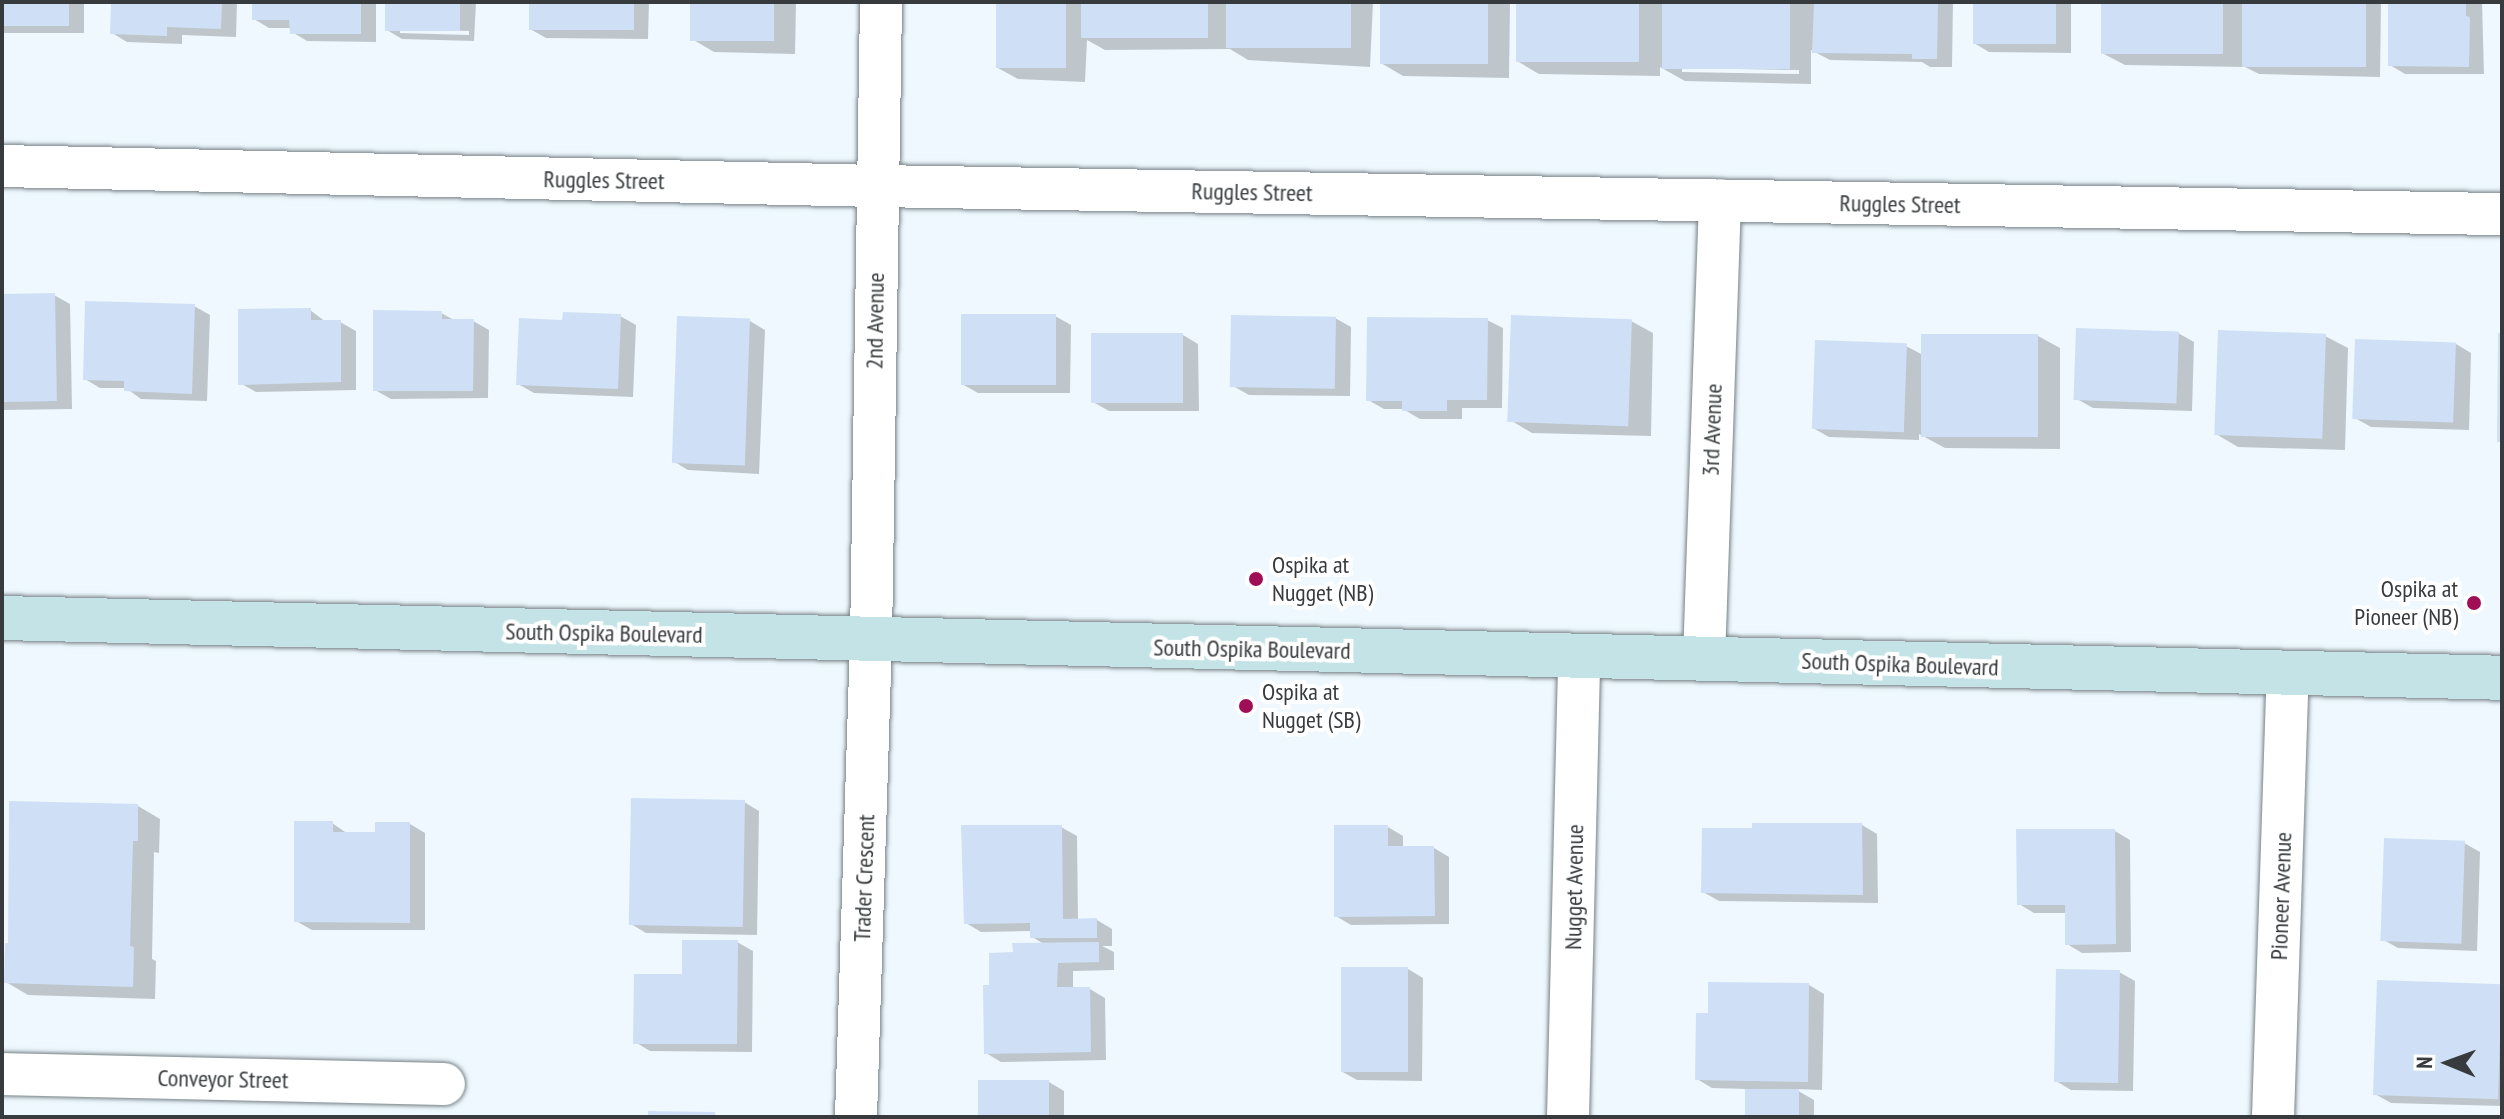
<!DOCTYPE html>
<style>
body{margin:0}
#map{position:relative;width:2504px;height:1119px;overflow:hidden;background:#eef8fe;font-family:"PT Sans Narrow",sans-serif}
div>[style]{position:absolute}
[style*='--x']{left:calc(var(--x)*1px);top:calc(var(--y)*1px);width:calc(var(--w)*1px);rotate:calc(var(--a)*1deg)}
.shadow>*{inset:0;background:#0003;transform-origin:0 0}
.building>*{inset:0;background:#cfe0f6;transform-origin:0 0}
.roads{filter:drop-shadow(0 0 2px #778185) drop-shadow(0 0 2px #778185)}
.street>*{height:42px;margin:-21px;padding:0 21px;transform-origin:21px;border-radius:21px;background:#fff}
.secondary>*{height:44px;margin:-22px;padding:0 22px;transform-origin:22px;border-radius:22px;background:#c3e3e6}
.dots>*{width:22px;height:22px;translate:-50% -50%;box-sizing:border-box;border:4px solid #fff;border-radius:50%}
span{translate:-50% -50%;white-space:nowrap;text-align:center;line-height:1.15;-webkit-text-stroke:8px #fff;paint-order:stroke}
.street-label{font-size:24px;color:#373b3d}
.poi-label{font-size:24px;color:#373b3d}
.left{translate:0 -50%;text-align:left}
.right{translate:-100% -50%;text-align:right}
.frame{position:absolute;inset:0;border:4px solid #373b3d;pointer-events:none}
.north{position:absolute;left:2408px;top:1023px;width:80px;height:80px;-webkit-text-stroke:6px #fff;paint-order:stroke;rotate:271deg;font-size:22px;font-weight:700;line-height:32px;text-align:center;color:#373b3d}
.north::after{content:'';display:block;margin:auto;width:28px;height:36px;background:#373b3d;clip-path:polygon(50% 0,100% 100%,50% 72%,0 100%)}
</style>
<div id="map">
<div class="shadow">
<i style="left:2px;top:2px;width:82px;height:31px"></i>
<i style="clip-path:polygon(113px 2px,237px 2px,236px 37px,182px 35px,182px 44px,127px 42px,112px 33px)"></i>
<i style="clip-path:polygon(254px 2px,376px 2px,376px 42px,307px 41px,292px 32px,291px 28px,269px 28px,254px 19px)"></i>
<i style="clip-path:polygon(evenodd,387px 2px,476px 2px,474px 41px,402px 39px,387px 30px,387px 2px,400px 29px,469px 31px,469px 35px,400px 33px,400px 29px)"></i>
<i style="clip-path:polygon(531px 2px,649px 2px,648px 39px,546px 38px,530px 29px)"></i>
<i style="clip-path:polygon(692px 2px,796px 2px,795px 54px,714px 52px,692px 39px)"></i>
<i style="clip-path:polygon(998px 2px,1373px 2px,1370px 67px,1248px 60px,1230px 49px,1105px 50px,1087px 40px,1085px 82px,1018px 79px,996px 67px)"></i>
<i style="clip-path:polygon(1382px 2px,1510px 2px,1509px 78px,1403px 76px,1381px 63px)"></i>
<i style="clip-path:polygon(evenodd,1518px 2px,1953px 2px,1952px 67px,1930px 67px,1922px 62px,1830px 60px,1811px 50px,1811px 84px,1685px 81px,1660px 67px,1660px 76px,1539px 74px,1517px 61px,1518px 2px,1682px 68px,1799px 70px,1799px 74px,1682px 72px,1682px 68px)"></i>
<i style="clip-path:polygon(1975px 2px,2071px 2px,2071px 53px,1989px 52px,1974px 43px)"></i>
<i style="clip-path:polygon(2103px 2px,2381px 2px,2380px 77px,2259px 74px,2245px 67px,2125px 65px,2102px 53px)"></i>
<i style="clip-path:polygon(2390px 2px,2482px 2px,2484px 74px,2405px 74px,2390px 65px)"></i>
<i style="clip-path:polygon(54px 295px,70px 304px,72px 409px,2px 410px,2px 296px)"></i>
<i style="clip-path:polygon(194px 306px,210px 315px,207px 401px,141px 399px,126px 388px,100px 388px,85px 379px)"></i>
<i style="clip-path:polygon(310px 310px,326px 322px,340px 322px,356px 331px,356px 390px,256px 392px,240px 383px)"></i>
<i style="clip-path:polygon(441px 313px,456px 321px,473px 321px,489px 330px,488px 398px,391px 399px,375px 390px)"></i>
<i style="clip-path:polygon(620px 316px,636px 325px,633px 397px,534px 393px,518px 384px,564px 322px)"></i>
<i style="clip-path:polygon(1055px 316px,1071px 325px,1070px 393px,978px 393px,962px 384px)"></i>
<i style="clip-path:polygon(1335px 318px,1351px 327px,1350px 396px,1249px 395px,1233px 386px)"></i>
<i style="clip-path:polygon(1487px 320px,1503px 328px,1502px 408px,1462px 408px,1462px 419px,1420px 419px,1403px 409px,1384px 409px,1368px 400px)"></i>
<i style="clip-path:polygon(750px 321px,765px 330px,759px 474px,688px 470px,673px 461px)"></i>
<i style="clip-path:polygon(1631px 321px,1653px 333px,1651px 436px,1532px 433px,1510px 420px)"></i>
<i style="clip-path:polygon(2178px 333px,2194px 342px,2192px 411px,2093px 408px,2077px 399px)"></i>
<i style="clip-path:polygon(1183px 335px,1198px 344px,1199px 411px,1109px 411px,1093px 402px)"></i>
<i style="clip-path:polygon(2038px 336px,2060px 348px,2060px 449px,1945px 448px,1919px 434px,1919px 440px,1829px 437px,1813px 428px,1906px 346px,1923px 355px)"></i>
<i style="clip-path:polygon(2325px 336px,2348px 348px,2345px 450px,2238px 447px,2216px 434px)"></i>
<i style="clip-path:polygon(2456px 344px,2471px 353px,2469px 430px,2371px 427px,2355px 418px)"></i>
<i style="clip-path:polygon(744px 802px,759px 811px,757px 935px,646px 933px,631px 924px)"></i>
<i style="clip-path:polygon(138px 806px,160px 819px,159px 853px,154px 852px,152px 959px,156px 961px,155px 999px,28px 995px,6px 982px)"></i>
<i style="clip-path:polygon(332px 823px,348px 834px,377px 834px,410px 824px,425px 833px,425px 930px,312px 930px,296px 921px)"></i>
<i style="clip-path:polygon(1862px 825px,1877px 834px,1878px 903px,1719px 901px,1703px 892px,1754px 830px)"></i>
<i style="clip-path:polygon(1061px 827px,1077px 836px,1078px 920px,1097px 920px,1112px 929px,1112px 946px,1102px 946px,1114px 952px,1114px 970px,1073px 971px,1073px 989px,1090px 989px,1105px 998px,1106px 1060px,1001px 1062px,986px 1053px,991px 987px,1015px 954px,1044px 944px,1032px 937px,1032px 931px,981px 932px,966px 923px)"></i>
<i style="clip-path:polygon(1388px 827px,1403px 836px,1403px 848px,1434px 848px,1449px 857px,1449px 924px,1351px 925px,1336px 916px)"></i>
<i style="clip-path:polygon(2115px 831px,2130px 840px,2131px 952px,2082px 953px,2067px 944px,2067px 913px,2034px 913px,2019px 904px)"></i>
<i style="clip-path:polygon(2464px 843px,2480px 852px,2477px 951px,2398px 948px,2382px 939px)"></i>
<i style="clip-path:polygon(737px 942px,753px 951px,752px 1052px,650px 1051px,635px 1042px,684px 976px)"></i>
<i style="clip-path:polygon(1408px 969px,1423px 978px,1422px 1081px,1357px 1080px,1341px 1071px)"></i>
<i style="clip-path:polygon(2119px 972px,2135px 981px,2133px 1091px,2071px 1090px,2056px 1081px)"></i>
<i style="clip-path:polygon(2379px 982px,2502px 986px,2502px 1106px,2391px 1103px,2375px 1094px)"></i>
<i style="clip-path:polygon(1809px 985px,1824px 994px,1822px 1090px,1795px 1089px,1814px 1100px,1814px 1117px,1716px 1117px,1747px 1117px,1747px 1089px,1712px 1088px,1697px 1079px,1710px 1015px)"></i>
<i style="clip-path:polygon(1049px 1082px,1064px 1091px,1064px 1117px,980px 1117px)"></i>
</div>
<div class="building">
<i style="left:2px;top:2px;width:67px;height:24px"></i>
<i style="clip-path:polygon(111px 2px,222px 2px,221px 29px,167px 27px,167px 36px,110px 34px)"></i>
<i style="clip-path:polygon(252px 2px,361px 2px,361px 34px,290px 34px,289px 20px,252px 20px)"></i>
<i style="left:385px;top:2px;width:75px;height:29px"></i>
<i style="left:529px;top:2px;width:105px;height:28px"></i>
<i style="left:690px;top:2px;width:84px;height:39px"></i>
<i style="left:996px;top:2px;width:70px;height:66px"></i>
<i style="left:1081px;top:2px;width:127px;height:36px"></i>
<i style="left:1226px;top:2px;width:125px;height:46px"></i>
<i style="left:1380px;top:2px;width:108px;height:62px"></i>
<i style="left:1516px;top:2px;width:123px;height:60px"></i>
<i style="left:1662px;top:2px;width:128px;height:67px"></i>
<i style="clip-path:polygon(1814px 2px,1938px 2px,1937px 59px,1912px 59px,1912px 54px,1812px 53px)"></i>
<i style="left:1973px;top:2px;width:83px;height:42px"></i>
<i style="left:2101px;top:2px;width:122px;height:52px"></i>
<i style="left:2242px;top:2px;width:124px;height:65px"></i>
<i style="clip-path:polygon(2388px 2px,2466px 2px,2466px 16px,2470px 17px,2469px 67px,2388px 66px)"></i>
<i style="left:55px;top:293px;width:108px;height:53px;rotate:89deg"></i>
<i style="clip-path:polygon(85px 301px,195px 304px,192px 394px,124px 391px,124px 381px,83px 380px)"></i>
<i style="clip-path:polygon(311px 308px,311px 320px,341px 320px,341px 382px,238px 385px,238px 309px)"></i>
<i style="clip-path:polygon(373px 310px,442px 311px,442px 319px,474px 319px,473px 391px,373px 391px)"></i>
<i style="clip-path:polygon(563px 312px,621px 314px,618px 389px,516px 385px,519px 318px,562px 320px)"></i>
<i style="left:961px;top:314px;width:95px;height:71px"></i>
<i style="left:1231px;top:315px;width:105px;height:72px;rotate:1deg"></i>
<i style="left:1511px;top:315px;width:121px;height:107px;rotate:2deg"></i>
<i style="left:677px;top:316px;width:73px;height:147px;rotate:2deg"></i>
<i style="clip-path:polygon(1367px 317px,1488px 318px,1487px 400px,1447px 400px,1447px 411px,1402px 411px,1402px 401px,1366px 401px)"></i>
<i style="left:2076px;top:328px;width:103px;height:72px;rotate:2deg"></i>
<i style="left:2218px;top:330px;width:108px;height:105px;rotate:2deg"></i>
<i style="left:1091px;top:333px;width:92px;height:70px"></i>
<i style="clip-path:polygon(2498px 333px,2502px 333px,2502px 442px,2497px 442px)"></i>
<i style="left:1921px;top:334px;width:117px;height:103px"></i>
<i style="left:2355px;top:339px;width:101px;height:80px;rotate:2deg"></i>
<i style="left:1815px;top:340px;width:92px;height:89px;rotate:2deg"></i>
<i style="left:631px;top:798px;width:114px;height:127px;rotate:1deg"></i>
<i style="clip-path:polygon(9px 801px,138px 804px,138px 841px,133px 841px,130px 946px,134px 947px,133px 987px,4px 983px,5px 943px,8px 943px)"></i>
<i style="clip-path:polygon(294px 821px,333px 821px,333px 832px,375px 832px,375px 822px,410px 822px,410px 923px,294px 922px)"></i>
<i style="clip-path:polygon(1752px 823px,1862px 823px,1863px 895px,1701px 893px,1702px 828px,1752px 828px)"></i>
<i style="clip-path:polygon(961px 825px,1062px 825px,1063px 919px,1097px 918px,1097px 938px,1030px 938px,1030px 923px,964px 924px)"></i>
<i style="clip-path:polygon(1334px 825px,1388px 825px,1388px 846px,1434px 846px,1435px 916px,1334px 917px)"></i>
<i style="clip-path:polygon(2016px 829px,2115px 829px,2116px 944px,2065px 945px,2065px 905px,2017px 905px)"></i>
<i style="left:2384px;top:838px;width:81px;height:103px;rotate:2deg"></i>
<i style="clip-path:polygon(682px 940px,738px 940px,737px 1044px,633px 1044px,634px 974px,682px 974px)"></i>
<i style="clip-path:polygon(1099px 942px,1099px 962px,1058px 963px,1057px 987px,1090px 987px,1091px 1052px,984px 1054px,983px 985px,989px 985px,989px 953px,1013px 952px,1012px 943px)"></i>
<i style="left:1341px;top:967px;width:67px;height:105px"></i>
<i style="left:2056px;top:969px;width:64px;height:113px;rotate:1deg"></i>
<i style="left:2377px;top:980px;width:125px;height:115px;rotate:2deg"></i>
<i style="clip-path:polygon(1708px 982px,1809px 983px,1808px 1082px,1695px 1080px,1696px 1013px,1708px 1013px)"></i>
<i style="left:978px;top:1080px;width:71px;height:37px"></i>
<i style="left:1799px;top:1089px;width:28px;height:54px;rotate:90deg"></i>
<i style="clip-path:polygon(648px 1111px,715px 1112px,715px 1117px,648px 1117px)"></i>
</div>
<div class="roads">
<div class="street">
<i style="--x:2;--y:166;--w:874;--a:1.31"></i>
<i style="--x:876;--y:186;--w:1626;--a:0.99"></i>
<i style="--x:1704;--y:659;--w:459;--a:-88"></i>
<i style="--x:2;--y:1074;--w:442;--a:1.3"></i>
<i style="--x:856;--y:1117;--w:477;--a:-88.2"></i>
<i style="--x:871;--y:640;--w:638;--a:-89.1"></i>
<i style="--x:1568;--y:1117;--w:461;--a:-88.6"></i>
<i style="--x:2273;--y:1117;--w:443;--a:-88.1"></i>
</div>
<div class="secondary">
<i style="--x:2;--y:618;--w:2501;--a:1.37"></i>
</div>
</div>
<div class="dots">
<i style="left:1256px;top:579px;background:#a00e56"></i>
<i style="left:2474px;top:603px;background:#a00e56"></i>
<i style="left:1246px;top:706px;background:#a00e56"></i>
</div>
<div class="street-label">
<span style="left:604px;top:180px;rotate:1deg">Ruggles Street</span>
<span style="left:1252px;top:192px;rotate:1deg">Ruggles Street</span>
<span style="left:1900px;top:204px;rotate:1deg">Ruggles Street</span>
<span style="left:875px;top:321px;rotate:-89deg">2nd Avenue</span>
<span style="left:1712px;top:430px;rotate:-88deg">3rd Avenue</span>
<span style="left:604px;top:633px;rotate:1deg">South Ospika Boulevard</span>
<span style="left:1252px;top:649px;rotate:1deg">South Ospika Boulevard</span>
<span style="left:1900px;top:664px;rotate:2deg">South Ospika Boulevard</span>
<span style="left:864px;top:878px;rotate:-88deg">Trader Crescent</span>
<span style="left:1574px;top:887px;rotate:-89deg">Nugget Avenue</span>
<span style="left:2281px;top:896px;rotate:-88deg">Pioneer Avenue</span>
<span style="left:223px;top:1079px;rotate:1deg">Conveyor Street</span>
</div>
<div class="poi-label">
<span class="left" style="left:1272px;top:579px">Ospika at<br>Nugget (NB)</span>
<span class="right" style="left:2458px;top:603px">Ospika at<br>Pioneer (NB)</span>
<span class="left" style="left:1262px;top:706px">Ospika at<br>Nugget (SB)</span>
</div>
<div class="frame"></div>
<div class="north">N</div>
</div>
